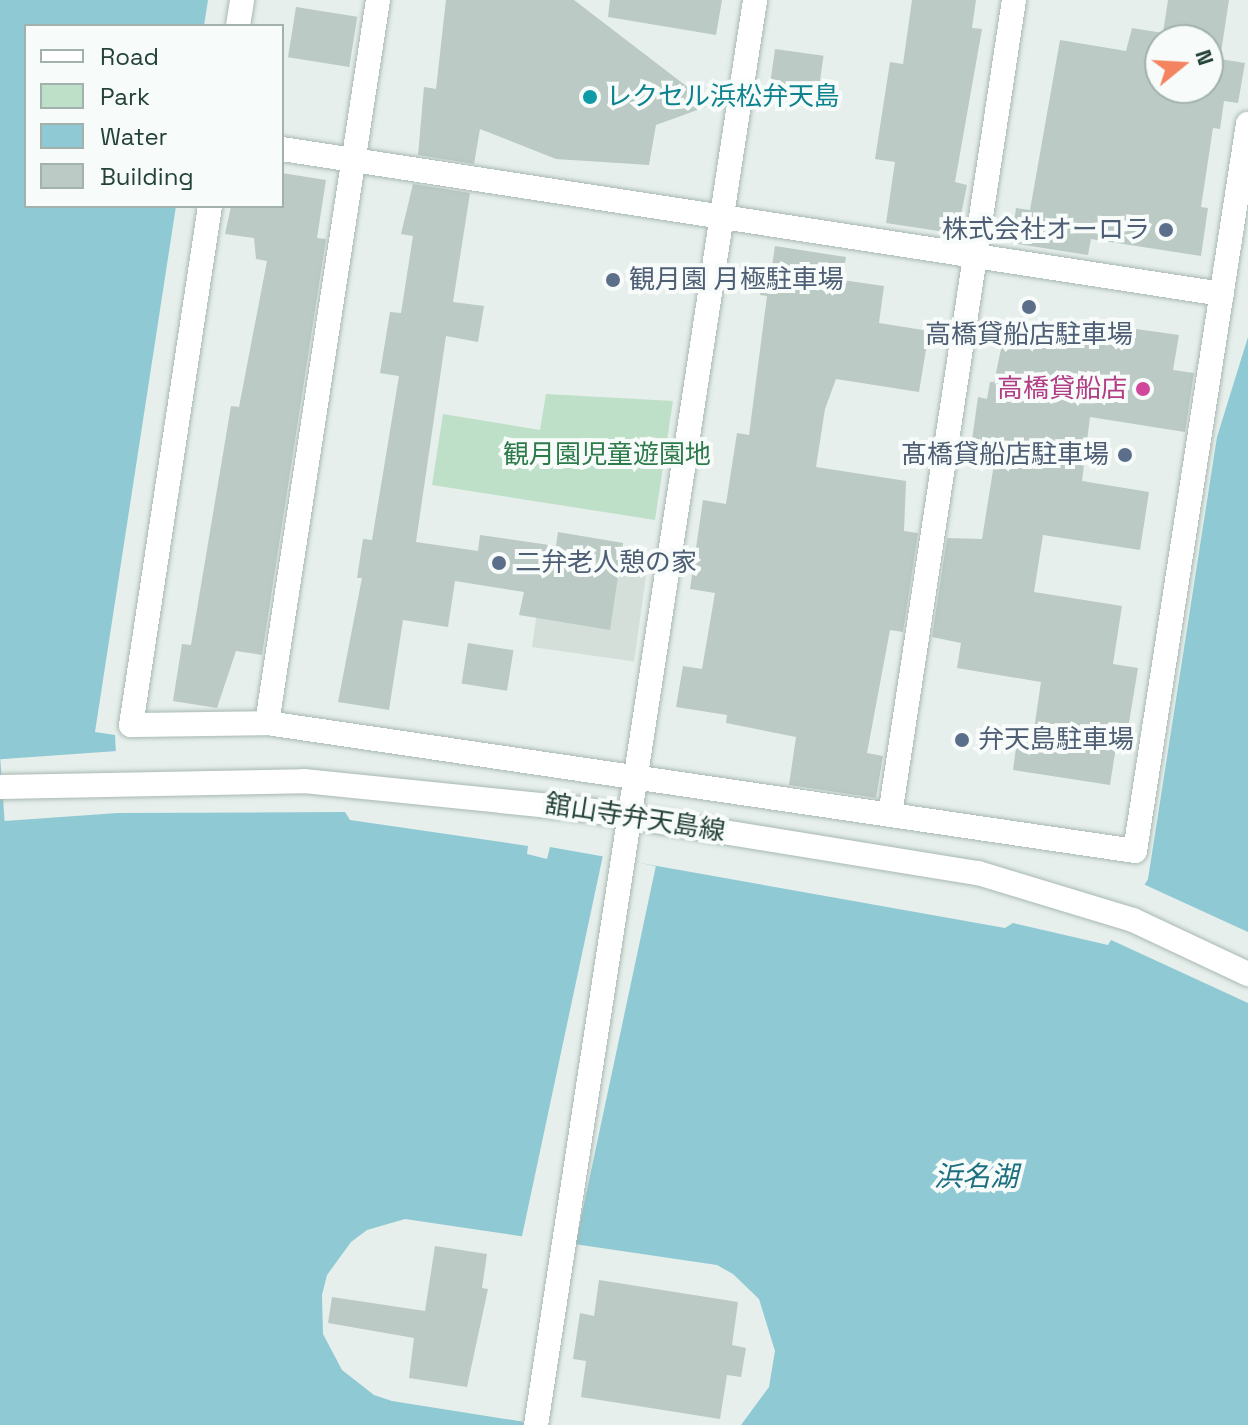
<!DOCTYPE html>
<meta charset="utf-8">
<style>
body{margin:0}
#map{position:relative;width:1248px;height:1425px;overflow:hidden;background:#e6efeb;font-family:"Space Grotesk","Noto Sans JP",sans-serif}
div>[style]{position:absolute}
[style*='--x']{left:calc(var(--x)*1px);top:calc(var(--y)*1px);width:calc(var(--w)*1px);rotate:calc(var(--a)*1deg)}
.built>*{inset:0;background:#d4dfda;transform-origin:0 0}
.green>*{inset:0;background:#bfe0c8}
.water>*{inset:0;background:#8ec9d4}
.pier>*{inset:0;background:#e6efeb;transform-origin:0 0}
.building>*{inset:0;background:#bbcac4;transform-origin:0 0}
.roads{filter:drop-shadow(0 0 2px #a8b8b2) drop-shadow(0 0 2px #a8b8b2)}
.minor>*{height:24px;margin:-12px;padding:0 12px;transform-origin:12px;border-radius:12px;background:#fff}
.tertiary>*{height:24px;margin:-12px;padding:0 12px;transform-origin:12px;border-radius:12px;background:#fff}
.secondary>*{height:24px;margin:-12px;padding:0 12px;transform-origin:12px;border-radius:12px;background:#fff}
.dots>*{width:22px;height:22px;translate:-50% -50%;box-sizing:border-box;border:4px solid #f7fbf9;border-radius:50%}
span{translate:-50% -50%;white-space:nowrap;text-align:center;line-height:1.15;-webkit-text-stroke:8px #f7fbf9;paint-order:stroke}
.culture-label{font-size:26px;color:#0d838f}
.left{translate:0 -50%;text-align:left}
.service-label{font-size:26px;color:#4e5e75}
.right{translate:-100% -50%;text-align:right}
.hotel-label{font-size:26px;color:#b23c85}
.park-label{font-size:26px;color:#2d7a4b}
.street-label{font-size:26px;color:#24423a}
.water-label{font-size:28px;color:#1c6f80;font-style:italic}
.legend{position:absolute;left:24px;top:24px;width:260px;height:184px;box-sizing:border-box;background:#f7fbf9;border:2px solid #a3b1ad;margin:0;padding:10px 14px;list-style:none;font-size:24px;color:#24423a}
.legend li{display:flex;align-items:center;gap:16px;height:40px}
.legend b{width:40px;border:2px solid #a3b1ad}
.north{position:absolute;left:1144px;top:24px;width:80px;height:80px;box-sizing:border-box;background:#f7fbf9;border:2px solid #a3b1ad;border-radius:50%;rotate:72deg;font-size:22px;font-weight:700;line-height:32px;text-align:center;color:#24423a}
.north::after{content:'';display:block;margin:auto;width:28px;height:36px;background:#f4845f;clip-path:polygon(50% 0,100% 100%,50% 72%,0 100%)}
</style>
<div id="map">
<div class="built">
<i style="left:545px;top:555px;width:103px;height:93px;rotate:8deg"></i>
</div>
<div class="green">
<i style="clip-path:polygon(546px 394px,673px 401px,655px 520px,432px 485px,443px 414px,540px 430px)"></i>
</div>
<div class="water">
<i style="clip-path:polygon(0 0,208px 0,204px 26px,26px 26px,26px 206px,176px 206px,95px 732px,115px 735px,119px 813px,345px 812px,350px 820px,528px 846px,527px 854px,547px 859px,550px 847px,1005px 928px,1013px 923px,1108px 945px,1148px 879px,1217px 437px,1248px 337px,1248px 1425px,741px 1425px,769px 1387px,775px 1351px,759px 1299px,733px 1274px,717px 1265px,405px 1219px,367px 1230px,351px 1242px,327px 1275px,322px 1295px,323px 1334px,342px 1370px,374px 1395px,392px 1401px,544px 1425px,0 1425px)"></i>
</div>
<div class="pier">
<i style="left:117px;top:751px;width:62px;height:117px;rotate:86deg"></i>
<i style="left:603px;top:855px;width:54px;height:391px;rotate:12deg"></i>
<i style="clip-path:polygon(1141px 883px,1248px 932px,1248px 1003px,1109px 939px)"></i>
</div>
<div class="building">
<i style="clip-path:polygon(446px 0,574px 0,711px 105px,656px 125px,649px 165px,556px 159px,480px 129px,474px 164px,418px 155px,424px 87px,436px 89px)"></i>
<i style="clip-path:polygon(610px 0,722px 0,716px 35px,608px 17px)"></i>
<i style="clip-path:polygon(912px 0,976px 0,972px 28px,982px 29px,955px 182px,967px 185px,959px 225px,947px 223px,945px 232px,886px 223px,895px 162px,875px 159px,890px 62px,903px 64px)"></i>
<i style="clip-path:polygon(evenodd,1168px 0,1229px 0,1220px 59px,1245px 63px,1238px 103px,1224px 101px,1220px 129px,1213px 128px,1201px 207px,1208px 208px,1201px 256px,1091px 239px,1088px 255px,1011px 243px,1016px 208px,1030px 210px,1060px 40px,1126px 51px,1132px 28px,1163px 33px,1168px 0,1160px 40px,1208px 40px,1208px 88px,1160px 88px,1160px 40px)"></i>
<i style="left:296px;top:7px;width:62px;height:51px;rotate:9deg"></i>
<i style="left:775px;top:49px;width:49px;height:36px;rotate:8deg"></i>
<i style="clip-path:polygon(282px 173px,326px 180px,317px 238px,326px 239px,262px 655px,236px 651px,217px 708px,173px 701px,182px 644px,191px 645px,231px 406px,239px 407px,267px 261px,256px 259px,254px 238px,225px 234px,231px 206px,282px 206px)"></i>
<i style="clip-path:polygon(413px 184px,470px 193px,453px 302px,484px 306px,478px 342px,446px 336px,416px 542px,478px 551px,480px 535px,556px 546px,558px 532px,623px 543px,610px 630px,519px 615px,524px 592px,455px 581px,448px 627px,403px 620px,389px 710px,338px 702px,362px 578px,357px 578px,363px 539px,372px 540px,399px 376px,380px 373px,390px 312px,401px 313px,413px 236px,401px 234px)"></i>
<i style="clip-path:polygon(775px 246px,846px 257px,842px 280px,884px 286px,879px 323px,929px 331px,919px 392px,836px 379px,825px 409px,816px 467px,906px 481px,904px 531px,918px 533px,903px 632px,890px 630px,867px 753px,883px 756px,876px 798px,789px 785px,796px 737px,726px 723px,727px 715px,676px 707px,683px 666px,702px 669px,715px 593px,690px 589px,703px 500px,726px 504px,737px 433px,749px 435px,767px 296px,760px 295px,764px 265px,772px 266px)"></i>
<i style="clip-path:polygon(1086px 322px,1179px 335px,1173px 370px,1194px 373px,1185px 432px,1090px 417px,1082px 481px,1149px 492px,1140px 550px,1043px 535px,1034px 592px,1122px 606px,1113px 664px,1138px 668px,1128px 729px,1119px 727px,1110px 785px,1013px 770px,1017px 741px,1032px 743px,1041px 682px,957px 668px,961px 643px,932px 637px,947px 538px,982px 539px,995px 458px,970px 454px,978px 397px,987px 399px,990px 382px,994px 382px,1004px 335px,1081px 347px)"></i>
<i style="left:468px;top:643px;width:46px;height:41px;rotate:9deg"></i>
<i style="clip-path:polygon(435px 1246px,487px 1254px,482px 1288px,488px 1289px,467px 1387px,409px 1378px,414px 1338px,328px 1323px,332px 1297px,425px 1311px)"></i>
<i style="clip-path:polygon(599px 1280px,738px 1302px,732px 1345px,746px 1348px,741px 1377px,727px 1375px,720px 1419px,581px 1397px,586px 1361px,573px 1359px,580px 1313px,594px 1316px)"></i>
</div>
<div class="roads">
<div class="minor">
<i style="--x:238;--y:26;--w:26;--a:-81"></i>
<i style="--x:282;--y:149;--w:951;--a:8.77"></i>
<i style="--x:210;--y:206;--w:525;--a:98.65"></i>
<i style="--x:131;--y:725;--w:136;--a:-0.8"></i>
<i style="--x:267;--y:723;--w:877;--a:8.39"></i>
<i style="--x:1135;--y:851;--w:736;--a:-81.17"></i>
<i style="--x:267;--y:723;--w:731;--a:-81.27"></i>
<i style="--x:890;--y:815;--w:824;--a:-81.35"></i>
</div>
<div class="tertiary">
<i style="--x:536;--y:1425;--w:1442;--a:-81.26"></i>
</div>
<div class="secondary">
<i style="--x:0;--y:787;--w:304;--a:-1.1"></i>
<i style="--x:304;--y:781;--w:279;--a:5.8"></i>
<i style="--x:582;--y:809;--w:401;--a:9.2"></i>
<i style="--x:978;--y:873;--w:162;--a:16.9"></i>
<i style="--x:1133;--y:920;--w:127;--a:25.2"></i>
</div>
</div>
<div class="dots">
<i style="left:590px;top:97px;background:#0f9aa8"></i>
<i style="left:1166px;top:230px;background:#5c6f8a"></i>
<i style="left:613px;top:280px;background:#5c6f8a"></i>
<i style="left:1029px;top:307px;background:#5c6f8a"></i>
<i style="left:1143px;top:389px;background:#d1479c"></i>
<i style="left:1125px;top:455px;background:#5c6f8a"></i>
<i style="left:499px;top:563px;background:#5c6f8a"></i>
<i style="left:962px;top:740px;background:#5c6f8a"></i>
</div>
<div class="culture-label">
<span class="left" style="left:606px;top:97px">レクセル浜松弁天島</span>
</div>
<div class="service-label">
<span class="right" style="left:1150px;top:230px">株式会社オーロラ</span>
<span class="left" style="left:629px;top:280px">観月園 月極駐車場</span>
<span style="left:1029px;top:335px">高橋貸船店駐車場</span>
<span class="right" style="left:1109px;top:455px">髙橋貸船店駐車場</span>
<span class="left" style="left:515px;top:563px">二弁老人憩の家</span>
<span class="left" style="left:978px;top:740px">弁天島駐車場</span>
</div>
<div class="hotel-label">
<span class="right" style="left:1127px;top:389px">高橋貸船店</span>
</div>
<div class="park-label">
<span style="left:607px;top:455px">観月園児童遊園地</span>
</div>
<div class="street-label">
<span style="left:635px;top:818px;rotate:9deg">舘山寺弁天島線</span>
</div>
<div class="water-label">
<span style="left:976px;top:1176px">浜名湖</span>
</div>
<ul class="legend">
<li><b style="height:10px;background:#fff"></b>Road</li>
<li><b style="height:22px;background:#bfe0c8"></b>Park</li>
<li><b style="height:22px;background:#8ec9d4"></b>Water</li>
<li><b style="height:22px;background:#bbcac4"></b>Building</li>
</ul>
<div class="north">N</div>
</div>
